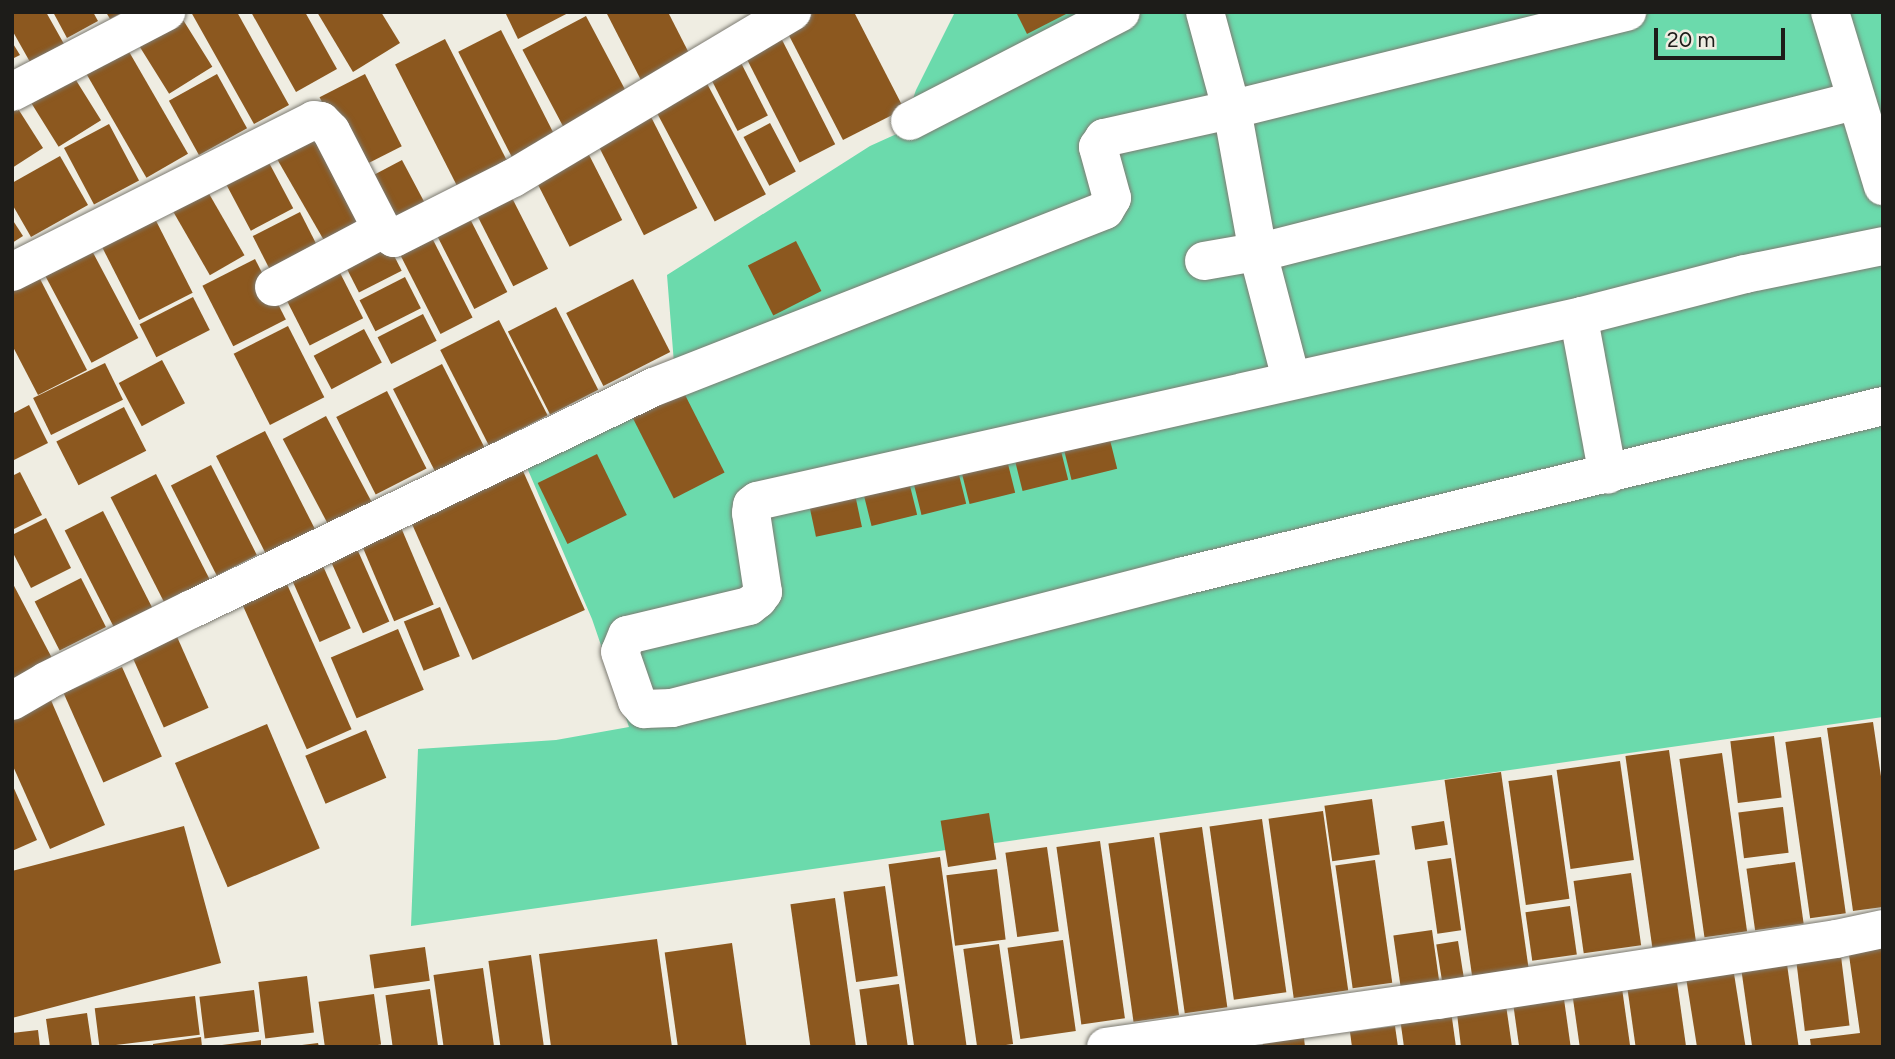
<!DOCTYPE html>
<style>
body{margin:0}
#map{position:relative;width:1895px;height:1059px;overflow:hidden;background:#efede2;font-family:Figtree,sans-serif}
div>[style]{position:absolute}
[style*='--x']{left:calc(var(--x)*1px);top:calc(var(--y)*1px);width:calc(var(--w)*1px);rotate:calc(var(--a)*1deg)}
.water>*{inset:0;background:#6bdaac}
.building>*{inset:0;background:#8c581f;transform-origin:0 0}
.roads{filter:drop-shadow(0 0 2px #7d7b72) drop-shadow(0 0 2px #7d7b72)}
.minor>*{height:38px;margin:-19px;padding:0 19px;transform-origin:19px;border-radius:19px;background:#fff}
span{translate:-50% -50%;white-space:nowrap;text-align:center;line-height:1.15;-webkit-text-stroke:7px #efede2;paint-order:stroke}
.frame{position:absolute;inset:0;border:14px solid #1d1c19;pointer-events:none}
.scale{position:absolute;left:1654px;top:28px;width:131px;height:32px;box-sizing:border-box;border:4px solid #1d1c19;border-top:0;padding-left:9px;font-size:21px;line-height:24px;white-space:nowrap;color:#1d1c19;-webkit-text-stroke:5px #efede2;paint-order:stroke}
</style>
<div id="map">
<div class="water">
<i style="clip-path:polygon(955px 12px,1883px 12px,1883px 717px,411px 926px,418px 749px,556px 740px,629px 727px,592px 619px,519px 449px,675px 376px,667px 275px,870px 146px,912px 127px,908px 113px,916px 90px)"></i>
</div>
<div class="building">
<i style="clip-path:polygon(12px 12px,46px 12px,64px 44px,30px 62px,12px 30px)"></i>
<i style="clip-path:polygon(53px 12px,93px 12px,98px 21px,67px 38px)"></i>
<i style="clip-path:polygon(106px 12px,123px 12px,110px 19px)"></i>
<i style="clip-path:polygon(191px 12px,237px 12px,289px 105px,254px 124px)"></i>
<i style="clip-path:polygon(251px 12px,305px 12px,337px 69px,296px 92px)"></i>
<i style="clip-path:polygon(317px 12px,381px 12px,400px 43px,353px 72px)"></i>
<i style="clip-path:polygon(505px 12px,570px 12px,518px 39px)"></i>
<i style="clip-path:polygon(606px 12px,668px 12px,693px 61px,644px 86px)"></i>
<i style="clip-path:polygon(800px 12px,854px 12px,904px 109px,843px 140px,782px 22px)"></i>
<i style="clip-path:polygon(1016px 12px,1070px 12px,1027px 34px)"></i>
<i style="left:180px;top:15px;width:61px;height:51px;rotate:58deg"></i>
<i style="left:586px;top:16px;width:95px;height:72px;rotate:62deg"></i>
<i style="left:501px;top:30px;width:128px;height:48px;rotate:63deg"></i>
<i style="left:778px;top:32px;width:126px;height:40px;rotate:63deg"></i>
<i style="left:445px;top:39px;width:143px;height:56px;rotate:63deg"></i>
<i style="clip-path:polygon(12px 42px,20px 55px,12px 59px)"></i>
<i style="left:124px;top:43px;width:128px;height:48px;rotate:60deg"></i>
<i style="left:737px;top:55px;width:68px;height:34px;rotate:63deg"></i>
<i style="left:217px;top:74px;width:62px;height:55px;rotate:61deg"></i>
<i style="left:365px;top:74px;width:81px;height:51px;rotate:63deg"></i>
<i style="left:703px;top:76px;width:134px;height:58px;rotate:62deg"></i>
<i style="left:74px;top:77px;width:51px;height:50px;rotate:58deg"></i>
<i style="clip-path:polygon(15px 104px,43px 148px,12px 168px,12px 105px)"></i>
<i style="left:647px;top:109px;width:111px;height:60px;rotate:63deg"></i>
<i style="left:770px;top:123px;width:55px;height:30px;rotate:62deg"></i>
<i style="left:109px;top:124px;width:64px;height:51px;rotate:62deg"></i>
<i style="left:318px;top:126px;width:112px;height:52px;rotate:60deg"></i>
<i style="left:585px;top:147px;width:82px;height:59px;rotate:63deg"></i>
<i style="clip-path:polygon(60px 156px,88px 205px,31px 237px,12px 204px,12px 183px)"></i>
<i style="left:266px;top:157px;width:58px;height:48px;rotate:62deg"></i>
<i style="left:402px;top:160px;width:58px;height:46px;rotate:62deg"></i>
<i style="left:204px;top:185px;width:81px;height:40px;rotate:60deg"></i>
<i style="left:509px;top:192px;width:86px;height:39px;rotate:63deg"></i>
<i style="left:150px;top:209px;width:94px;height:60px;rotate:63deg"></i>
<i style="left:466px;top:211px;width:91px;height:37px;rotate:63deg"></i>
<i style="left:300px;top:212px;width:46px;height:53px;rotate:63deg"></i>
<i style="clip-path:polygon(12px 219px,23px 236px,12px 243px)"></i>
<i style="left:429px;top:232px;width:96px;height:36px;rotate:63deg"></i>
<i style="left:384px;top:236px;width:39px;height:48px;rotate:63deg"></i>
<i style="left:796px;top:241px;width:56px;height:54px;rotate:63deg"></i>
<i style="left:90px;top:247px;width:103px;height:53px;rotate:62deg"></i>
<i style="left:255px;top:259px;width:68px;height:59px;rotate:63deg"></i>
<i style="left:335px;top:263px;width:62px;height:60px;rotate:63deg"></i>
<i style="clip-path:polygon(39px 277px,87px 370px,38px 395px,12px 345px,12px 290px)"></i>
<i style="left:405px;top:277px;width:35px;height:51px;rotate:63deg"></i>
<i style="left:633px;top:279px;width:82px;height:75px;rotate:63deg"></i>
<i style="left:193px;top:297px;width:37px;height:60px;rotate:63deg"></i>
<i style="left:556px;top:307px;width:93px;height:54px;rotate:63deg"></i>
<i style="left:423px;top:314px;width:30px;height:51px;rotate:63deg"></i>
<i style="left:499px;top:320px;width:107px;height:66px;rotate:63deg"></i>
<i style="left:288px;top:326px;width:80px;height:61px;rotate:63deg"></i>
<i style="left:364px;top:329px;width:38px;height:57px;rotate:62deg"></i>
<i style="left:162px;top:360px;width:49px;height:49px;rotate:62deg"></i>
<i style="left:105px;top:363px;width:41px;height:80px;rotate:64deg"></i>
<i style="left:442px;top:364px;width:95px;height:55px;rotate:63deg"></i>
<i style="left:681px;top:387px;width:96px;height:57px;rotate:63deg"></i>
<i style="left:387px;top:391px;width:87px;height:57px;rotate:63deg"></i>
<i style="clip-path:polygon(29px 405px,48px 443px,12px 461px,12px 414px)"></i>
<i style="left:124px;top:407px;width:49px;height:76px;rotate:63deg"></i>
<i style="left:326px;top:416px;width:99px;height:49px;rotate:62deg"></i>
<i style="left:1107px;top:428px;width:42px;height:47px;rotate:76deg"></i>
<i style="left:265px;top:431px;width:110px;height:55px;rotate:63deg"></i>
<i style="left:1058px;top:439px;width:42px;height:47px;rotate:76deg"></i>
<i style="left:1005px;top:452px;width:42px;height:47px;rotate:76deg"></i>
<i style="left:597px;top:454px;width:68px;height:66px;rotate:64deg"></i>
<i style="left:519px;top:462px;width:162px;height:123px;rotate:66deg"></i>
<i style="left:956px;top:463px;width:42px;height:46px;rotate:76deg"></i>
<i style="left:211px;top:465px;width:101px;height:45px;rotate:63deg"></i>
<i style="clip-path:polygon(20px 472px,42px 515px,12px 530px,12px 476px)"></i>
<i style="left:156px;top:474px;width:120px;height:51px;rotate:63deg"></i>
<i style="left:907px;top:474px;width:42px;height:47px;rotate:76deg"></i>
<i style="left:853px;top:485px;width:43px;height:47px;rotate:78deg"></i>
<i style="left:103px;top:511px;width:111px;height:43px;rotate:63deg"></i>
<i style="clip-path:polygon(46px 518px,71px 568px,31px 588px,12px 551px,12px 535px)"></i>
<i style="left:397px;top:518px;width:94px;height:43px;rotate:67deg"></i>
<i style="left:354px;top:542px;width:87px;height:29px;rotate:66deg"></i>
<i style="left:319px;top:557px;width:78px;height:34px;rotate:66deg"></i>
<i style="left:282px;top:573px;width:171px;height:49px;rotate:66deg"></i>
<i style="left:81px;top:578px;width:55px;height:52px;rotate:63deg"></i>
<i style="clip-path:polygon(12px 582px,53px 660px,12px 681px)"></i>
<i style="left:440px;top:607px;width:53px;height:39px;rotate:68deg"></i>
<i style="left:398px;top:629px;width:66px;height:73px;rotate:67deg"></i>
<i style="left:174px;top:630px;width:85px;height:49px;rotate:66deg"></i>
<i style="left:122px;top:667px;width:98px;height:64px;rotate:66deg"></i>
<i style="clip-path:polygon(50px 698px,105px 825px,50px 849px,12px 764px,12px 715px)"></i>
<i style="clip-path:polygon(1873px 722px,1883px 790px,1883px 907px,1853px 911px,1827px 728px)"></i>
<i style="left:267px;top:724px;width:135px;height:100px;rotate:67deg"></i>
<i style="left:366px;top:730px;width:52px;height:66px;rotate:67deg"></i>
<i style="left:1774px;top:736px;width:62px;height:44px;rotate:83deg"></i>
<i style="left:1821px;top:737px;width:178px;height:36px;rotate:82deg"></i>
<i style="left:1669px;top:750px;width:193px;height:44px;rotate:82deg"></i>
<i style="left:1722px;top:753px;width:180px;height:43px;rotate:82deg"></i>
<i style="left:1620px;top:761px;width:100px;height:64px;rotate:82deg"></i>
<i style="left:1501px;top:772px;width:205px;height:57px;rotate:82deg"></i>
<i style="left:1552px;top:775px;width:125px;height:44px;rotate:82deg"></i>
<i style="clip-path:polygon(12px 784px,37px 840px,12px 851px)"></i>
<i style="left:1372px;top:799px;width:56px;height:48px;rotate:82deg"></i>
<i style="left:1783px;top:807px;width:46px;height:45px;rotate:83deg"></i>
<i style="left:1323px;top:811px;width:181px;height:55px;rotate:82deg"></i>
<i style="left:989px;top:813px;width:47px;height:49px;rotate:81deg"></i>
<i style="left:1262px;top:819px;width:175px;height:53px;rotate:82deg"></i>
<i style="left:1444px;top:821px;width:24px;height:33px;rotate:81deg"></i>
<i style="clip-path:polygon(184px 826px,221px 963px,12px 1018px,12px 871px)"></i>
<i style="left:1202px;top:827px;width:182px;height:43px;rotate:82deg"></i>
<i style="left:1154px;top:837px;width:180px;height:46px;rotate:82deg"></i>
<i style="left:1100px;top:841px;width:179px;height:44px;rotate:82deg"></i>
<i style="left:1047px;top:847px;width:85px;height:42px;rotate:82deg"></i>
<i style="left:940px;top:857px;width:192px;height:52px;rotate:82deg"></i>
<i style="left:1451px;top:858px;width:73px;height:24px;rotate:82deg"></i>
<i style="left:1375px;top:860px;width:124px;height:40px;rotate:82deg"></i>
<i style="left:1795px;top:862px;width:62px;height:49px;rotate:82deg"></i>
<i style="left:997px;top:869px;width:71px;height:51px;rotate:83deg"></i>
<i style="left:1631px;top:873px;width:73px;height:58px;rotate:82deg"></i>
<i style="left:885px;top:886px;width:91px;height:42px;rotate:82deg"></i>
<i style="left:835px;top:898px;width:150px;height:45px;rotate:82deg"></i>
<i style="left:1570px;top:906px;width:49px;height:45px;rotate:82deg"></i>
<i style="left:1432px;top:930px;width:58px;height:39px;rotate:82deg"></i>
<i style="clip-path:polygon(1883px 936px,1883px 1047px,1811px 1047px,1810px 1039px,1860px 1033px,1847px 941px)"></i>
<i style="clip-path:polygon(657px 939px,672px 1047px,551px 1047px,539px 954px)"></i>
<i style="left:1063px;top:940px;width:92px;height:56px;rotate:82deg"></i>
<i style="left:1458px;top:941px;width:37px;height:22px;rotate:81deg"></i>
<i style="left:732px;top:943px;width:105px;height:68px;rotate:82deg"></i>
<i style="left:999px;top:944px;width:101px;height:36px;rotate:82deg"></i>
<i style="left:425px;top:947px;width:34px;height:56px;rotate:82deg"></i>
<i style="left:1840px;top:948px;width:78px;height:45px;rotate:83deg"></i>
<i style="left:531px;top:955px;width:93px;height:43px;rotate:82deg"></i>
<i style="left:1786px;top:957px;width:91px;height:46px;rotate:82deg"></i>
<i style="left:1732px;top:961px;width:87px;height:48px;rotate:81deg"></i>
<i style="left:483px;top:968px;width:80px;height:50px;rotate:82deg"></i>
<i style="left:1620px;top:974px;width:74px;height:50px;rotate:82deg"></i>
<i style="left:1676px;top:975px;width:73px;height:50px;rotate:82deg"></i>
<i style="left:307px;top:976px;width:57px;height:49px;rotate:83deg"></i>
<i style="left:899px;top:984px;width:64px;height:40px;rotate:82deg"></i>
<i style="left:1562px;top:985px;width:63px;height:51px;rotate:82deg"></i>
<i style="left:430px;top:989px;width:59px;height:45px;rotate:82deg"></i>
<i style="left:254px;top:990px;width:42px;height:55px;rotate:83deg"></i>
<i style="left:374px;top:994px;width:51px;height:56px;rotate:82deg"></i>
<i style="left:195px;top:996px;width:39px;height:101px;rotate:83deg"></i>
<i style="clip-path:polygon(1505px 998px,1512px 1047px,1461px 1047px,1456px 1005px)"></i>
<i style="clip-path:polygon(1451px 1011px,1456px 1047px,1404px 1047px,1400px 1018px)"></i>
<i style="clip-path:polygon(87px 1013px,92px 1047px,50px 1047px,46px 1019px)"></i>
<i style="clip-path:polygon(1395px 1026px,1398px 1047px,1352px 1047px,1350px 1032px)"></i>
<i style="clip-path:polygon(1303px 1029px,1305px 1047px,1263px 1047px,1262px 1035px)"></i>
<i style="clip-path:polygon(38px 1030px,40px 1047px,12px 1047px,12px 1033px)"></i>
<i style="clip-path:polygon(201px 1037px,202px 1047px,153px 1047px,153px 1044px)"></i>
<i style="clip-path:polygon(261px 1040px,261px 1047px,222px 1047px,222px 1045px)"></i>
<i style="clip-path:polygon(318px 1043px,319px 1047px,302px 1047px,302px 1045px)"></i>
</div>
<div class="roads">
<div class="minor">
<i style="--x:1205;--y:12;--w:107;--a:74.8"></i>
<i style="--x:1233;--y:115;--w:140;--a:79.7"></i>
<i style="--x:1258;--y:253;--w:130;--a:75.3"></i>
<i style="--x:1830;--y:12;--w:182;--a:73.1"></i>
<i style="--x:12;--y:92;--w:174;--a:-27.5"></i>
<i style="--x:910;--y:121;--w:237;--a:-27.3"></i>
<i style="--x:1883;--y:246;--w:141;--a:168.5"></i>
<i style="--x:1745;--y:274;--w:168;--a:165.6"></i>
<i style="--x:1582;--y:316;--w:845;--a:167.36"></i>
<i style="--x:757;--y:501;--w:6;--a:141"></i>
<i style="--x:752;--y:505;--w:8;--a:97"></i>
<i style="--x:751;--y:513;--w:80;--a:81.4"></i>
<i style="--x:763;--y:592;--w:9;--a:126"></i>
<i style="--x:758;--y:599;--w:11;--a:142"></i>
<i style="--x:749;--y:606;--w:125;--a:166.6"></i>
<i style="--x:627;--y:635;--w:18;--a:112"></i>
<i style="--x:620;--y:652;--w:52;--a:70.9"></i>
<i style="--x:637;--y:701;--w:11;--a:49"></i>
<i style="--x:644;--y:709;--w:28;--a:-2"></i>
<i style="--x:672;--y:708;--w:529;--a:-14.46"></i>
<i style="--x:1184;--y:576;--w:719;--a:-13.67"></i>
<i style="--x:1204;--y:261;--w:70;--a:-9.9"></i>
<i style="--x:1273;--y:249;--w:600;--a:-14.29"></i>
<i style="--x:12;--y:272;--w:338;--a:-26.7"></i>
<i style="--x:314;--y:120;--w:7;--a:8"></i>
<i style="--x:321;--y:121;--w:14;--a:45"></i>
<i style="--x:331;--y:131;--w:111;--a:62.7"></i>
<i style="--x:274;--y:287;--w:121;--a:-28"></i>
<i style="--x:381;--y:230;--w:15;--a:32"></i>
<i style="--x:394;--y:238;--w:133;--a:-26.8"></i>
<i style="--x:513;--y:178;--w:325;--a:-30.8"></i>
<i style="--x:1582;--y:316;--w:14;--a:94"></i>
<i style="--x:1581;--y:330;--w:147;--a:79.5"></i>
<i style="--x:12;--y:701;--w:39;--a:-30"></i>
<i style="--x:46;--y:681;--w:163;--a:-26.3"></i>
<i style="--x:192;--y:609;--w:513;--a:-25.67"></i>
<i style="--x:654;--y:387;--w:484;--a:-21.4"></i>
<i style="--x:1105;--y:210;--w:14;--a:-60"></i>
<i style="--x:1112;--y:198;--w:53;--a:-105.4"></i>
<i style="--x:1098;--y:147;--w:11;--a:-56"></i>
<i style="--x:1104;--y:138;--w:137;--a:-12.6"></i>
<i style="--x:1238;--y:108;--w:401;--a:-13.9"></i>
<i style="--x:1106;--y:1047;--w:335;--a:-8.1"></i>
<i style="--x:1438;--y:1000;--w:403;--a:-8.7"></i>
<i style="--x:1836;--y:939;--w:48;--a:-12"></i>
</div>
</div>
<div class="frame"></div>
<div class="scale">20 m</div>
</div>
